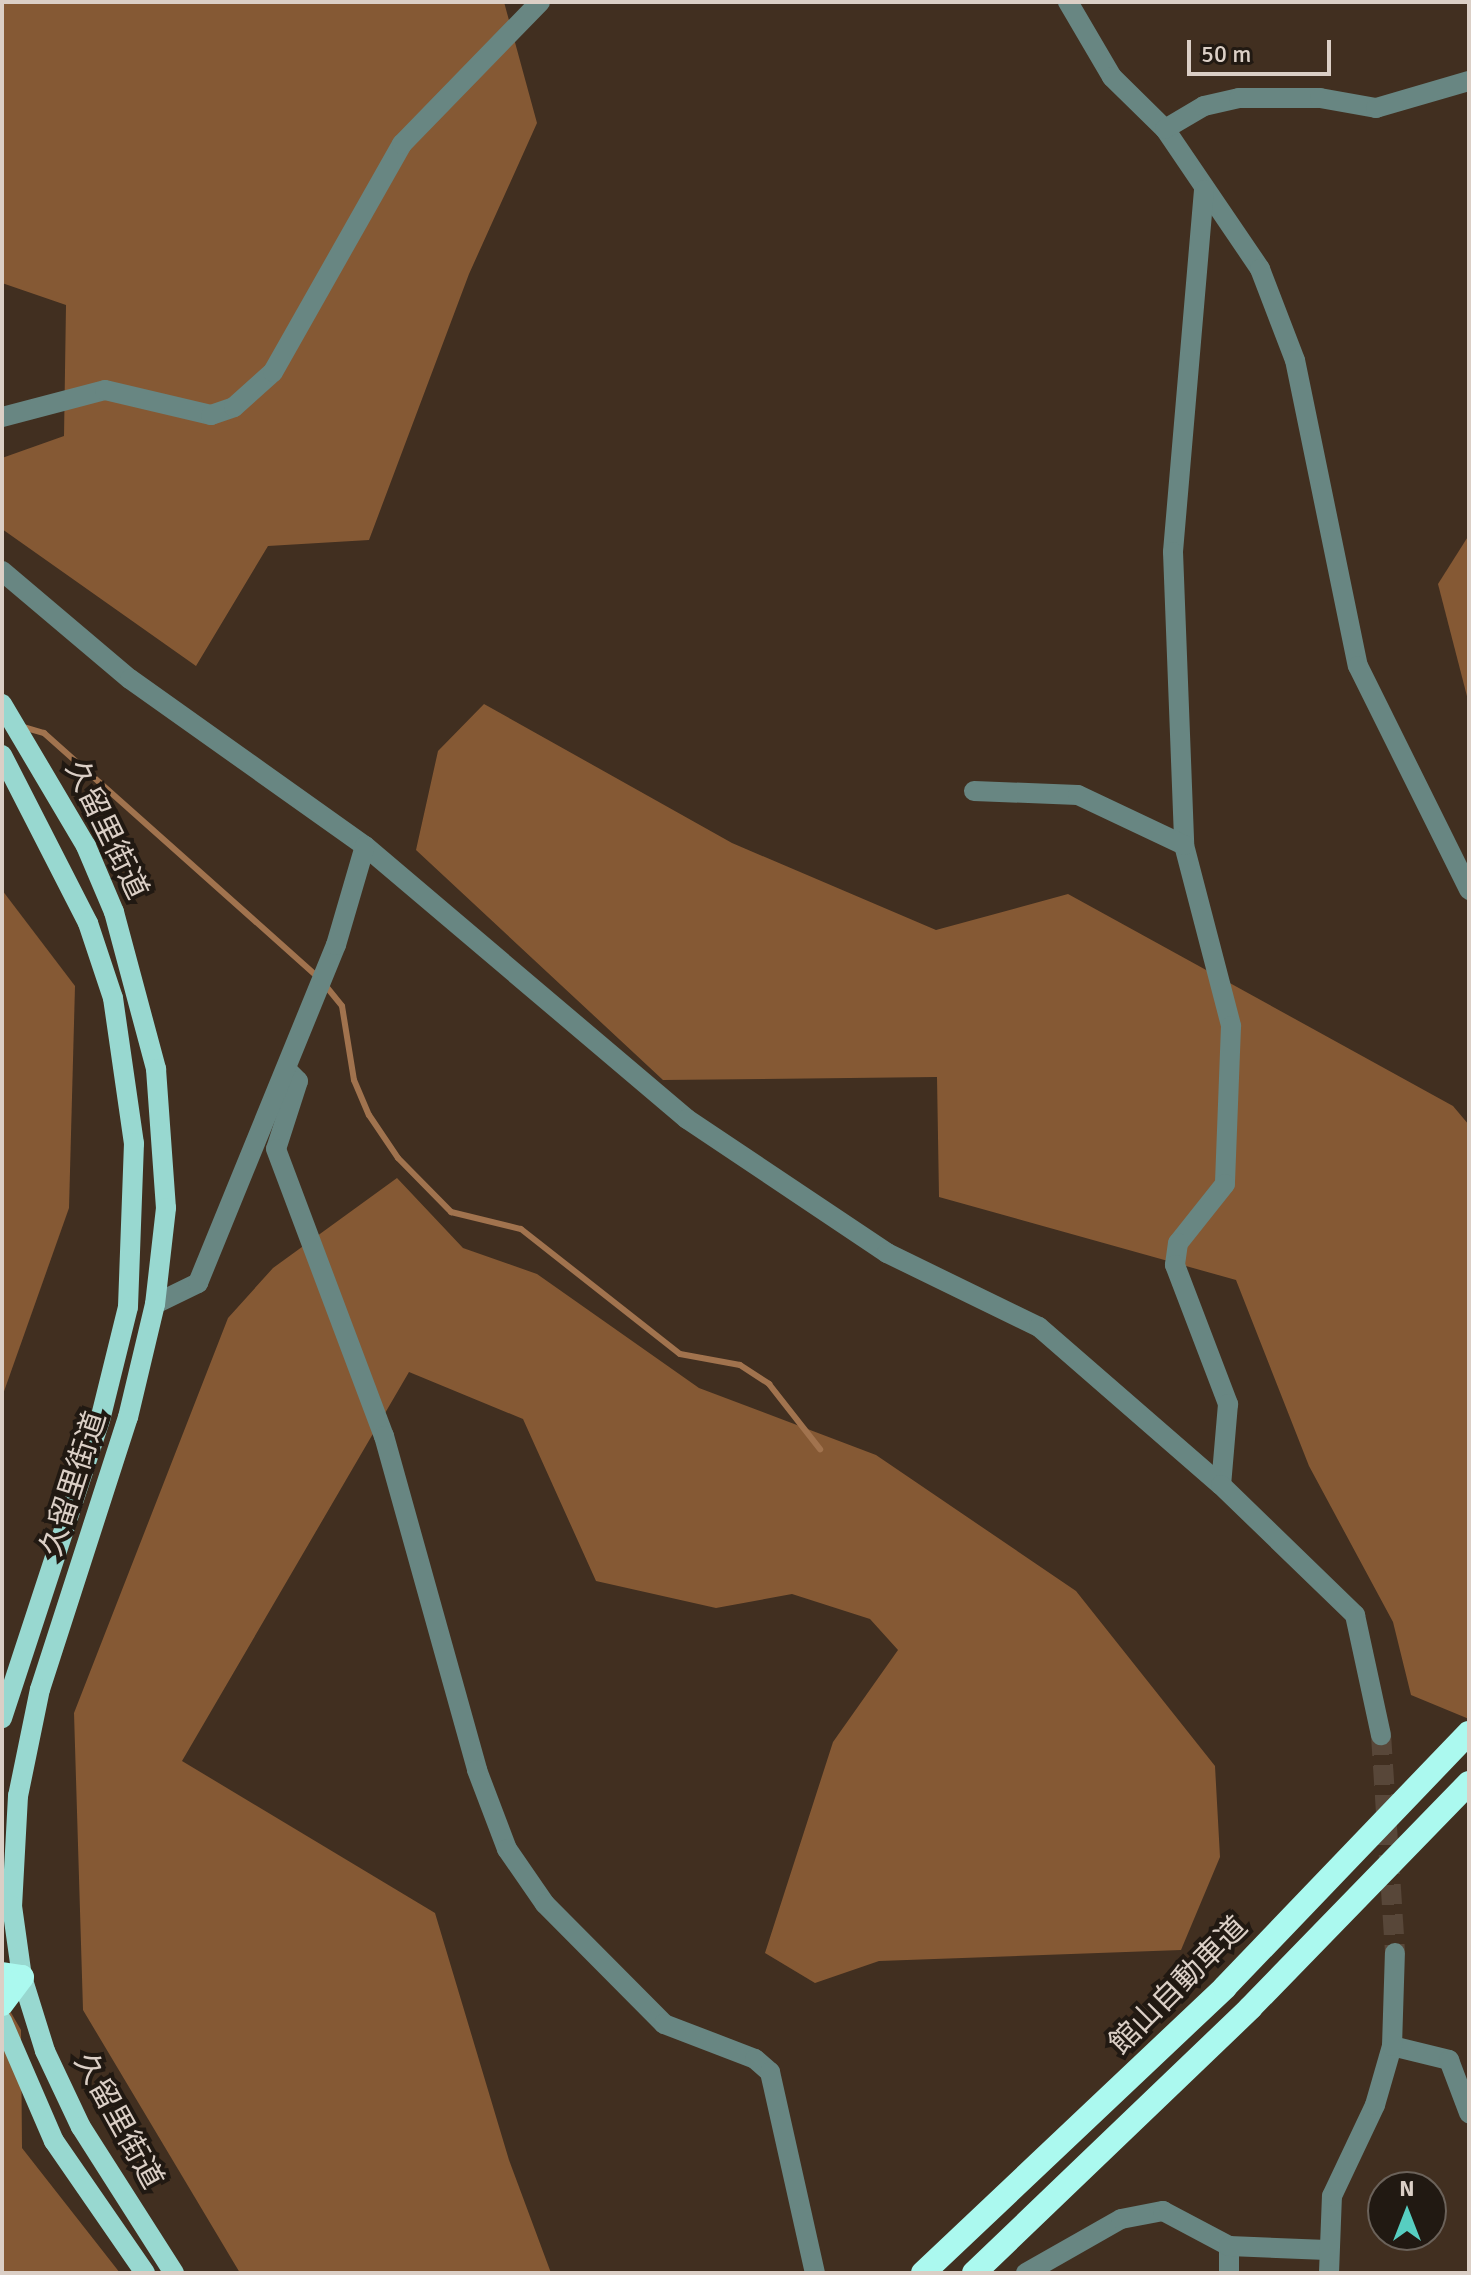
<!DOCTYPE html>
<meta charset="utf-8">
<style>
body{margin:0}
#map{position:relative;width:1471px;height:2275px;overflow:hidden;background:#412f20;font-family:Signika,"Noto Sans JP",sans-serif}
div>[style]{position:absolute}
[style*='--x']{left:calc(var(--x)*1px);top:calc(var(--y)*1px);width:calc(var(--w)*1px);rotate:calc(var(--a)*1deg)}
.forest>*{inset:0;background:#855934}
.stream>*{height:6px;margin:-3px;padding:0 3px;transform-origin:3px;border-radius:3px;background:#a1734e}
.minor-tunnel>*{height:20px;margin-top:-10px;transform-origin:0;background:repeating-linear-gradient(90deg,#584739 0 20px,transparent 0 30px)}
.minor>*{height:20px;margin:-10px;padding:0 10px;transform-origin:10px;border-radius:10px;background:#688682}
.major>*{height:20px;margin:-10px;padding:0 10px;transform-origin:10px;border-radius:10px;background:#98d8d0}
.highway>*{height:24px;margin:-12px;padding:0 12px;transform-origin:12px;border-radius:12px;background:#abf9ef}
span{translate:-50% -50%;white-space:nowrap;text-align:center;line-height:1.15;-webkit-text-stroke:8px #211912;paint-order:stroke}
.street-label{font-size:30px;color:#dbcfc6}
.frame{position:absolute;inset:0;border:4px solid #dbcfc6;pointer-events:none}
.north{position:absolute;left:1367px;top:2171px;width:80px;height:80px;box-sizing:border-box;background:#211912;border:2px solid #6b625a;border-radius:50%;rotate:0deg;font-size:22px;font-weight:700;line-height:32px;text-align:center;color:#dbcfc6}
.north::after{content:'';display:block;margin:auto;width:28px;height:36px;background:#57cec1;clip-path:polygon(50% 0,100% 100%,50% 72%,0 100%)}
.scale{position:absolute;left:1187px;top:40px;width:144px;height:36px;box-sizing:border-box;border:4px solid #dbcfc6;border-top:0;padding-left:10px;font-size:24px;line-height:28px;white-space:nowrap;color:#dbcfc6;-webkit-text-stroke:6px #211912;paint-order:stroke}
</style>
<div id="map">
<div class="forest">
<i style="clip-path:polygon(2px 2px,504px 2px,537px 123px,469px 274px,369px 540px,268px 546px,196px 666px,2px 529px,2px 458px,64px 436px,66px 305px,2px 283px)"></i>
<i style="clip-path:polygon(1469px 535px,1469px 704px,1438px 584px)"></i>
<i style="clip-path:polygon(484px 704px,732px 843px,936px 930px,1068px 894px,1453px 1106px,1469px 1125px,1469px 1719px,1411px 1695px,1393px 1622px,1309px 1466px,1236px 1280px,939px 1197px,937px 1077px,663px 1080px,416px 850px,438px 751px)"></i>
<i style="clip-path:polygon(2px 890px,75px 986px,69px 1208px,2px 1397px)"></i>
<i style="clip-path:polygon(397px 1178px,463px 1248px,537px 1274px,699px 1388px,876px 1455px,1076px 1591px,1215px 1766px,1220px 1857px,1181px 1950px,879px 1961px,815px 1983px,765px 1953px,833px 1742px,898px 1650px,870px 1619px,792px 1594px,716px 1608px,596px 1581px,523px 1419px,409px 1372px,182px 1761px,435px 1913px,509px 2160px,551px 2273px,240px 2273px,83px 2010px,74px 1713px,228px 1318px,273px 1268px)"></i>
<i style="clip-path:polygon(2px 1997px,21px 2030px,22px 2148px,120px 2273px,2px 2273px)"></i>
</div>
<div class="stream">
<i style="--x:23;--y:727;--w:22;--a:16"></i>
<i style="--x:44;--y:733;--w:367;--a:41.7"></i>
<i style="--x:325;--y:985;--w:27;--a:51"></i>
<i style="--x:342;--y:1006;--w:75;--a:80.8"></i>
<i style="--x:354;--y:1080;--w:38;--a:67"></i>
<i style="--x:369;--y:1115;--w:52;--a:56"></i>
<i style="--x:398;--y:1158;--w:76;--a:45.5"></i>
<i style="--x:451;--y:1212;--w:72;--a:13.7"></i>
<i style="--x:521;--y:1229;--w:202;--a:38.2"></i>
<i style="--x:680;--y:1354;--w:61;--a:10.4"></i>
<i style="--x:740;--y:1365;--w:35;--a:33"></i>
<i style="--x:769;--y:1384;--w:83;--a:51.9"></i>
</div>
<div class="minor-tunnel">
<i style="--x:1381;--y:1735;--w:218;--a:86.3"></i>
</div>
<div class="minor">
<i style="--x:1068;--y:2;--w:87;--a:59.6"></i>
<i style="--x:1112;--y:77;--w:74;--a:44.5"></i>
<i style="--x:1165;--y:129;--w:169;--a:55.8"></i>
<i style="--x:1260;--y:269;--w:97;--a:69"></i>
<i style="--x:1295;--y:360;--w:312;--a:78.4"></i>
<i style="--x:1358;--y:666;--w:250;--a:63.6"></i>
<i style="--x:1165;--y:129;--w:45;--a:-30.5"></i>
<i style="--x:1204;--y:106;--w:36;--a:-13"></i>
<i style="--x:1239;--y:98;--w:81;--a:0"></i>
<i style="--x:1320;--y:98;--w:57;--a:10.1"></i>
<i style="--x:1376;--y:108;--w:97;--a:-16.2"></i>
<i style="--x:1204;--y:190;--w:363;--a:94.9"></i>
<i style="--x:1173;--y:552;--w:293;--a:87.8"></i>
<i style="--x:1184;--y:845;--w:187;--a:75.4"></i>
<i style="--x:1231;--y:1026;--w:158;--a:92.2"></i>
<i style="--x:1225;--y:1184;--w:75;--a:128.5"></i>
<i style="--x:1178;--y:1243;--w:22;--a:98"></i>
<i style="--x:1175;--y:1265;--w:149;--a:69.1"></i>
<i style="--x:1228;--y:1404;--w:81;--a:94.9"></i>
<i style="--x:2;--y:417;--w:106;--a:-14.7"></i>
<i style="--x:105;--y:390;--w:109;--a:13.3"></i>
<i style="--x:211;--y:415;--w:24;--a:-19"></i>
<i style="--x:234;--y:407;--w:52;--a:-41.9"></i>
<i style="--x:273;--y:372;--w:262;--a:-60.5"></i>
<i style="--x:402;--y:144;--w:198;--a:-45.8"></i>
<i style="--x:2;--y:571;--w:167;--a:40.2"></i>
<i style="--x:130;--y:679;--w:288;--a:35.4"></i>
<i style="--x:365;--y:846;--w:422;--a:40.3"></i>
<i style="--x:687;--y:1119;--w:241;--a:33.8"></i>
<i style="--x:887;--y:1253;--w:169;--a:26"></i>
<i style="--x:1039;--y:1327;--w:241;--a:41"></i>
<i style="--x:1221;--y:1485;--w:187;--a:44.1"></i>
<i style="--x:1355;--y:1615;--w:123;--a:77.8"></i>
<i style="--x:974;--y:791;--w:104;--a:2.2"></i>
<i style="--x:1078;--y:795;--w:117;--a:25.3"></i>
<i style="--x:286;--y:1069;--w:17;--a:45"></i>
<i style="--x:298;--y:1081;--w:71;--a:107.9"></i>
<i style="--x:276;--y:1149;--w:307;--a:69.4"></i>
<i style="--x:384;--y:1436;--w:347;--a:74.4"></i>
<i style="--x:477;--y:1770;--w:85;--a:69.2"></i>
<i style="--x:507;--y:1849;--w:67;--a:55.4"></i>
<i style="--x:545;--y:1904;--w:169;--a:45.2"></i>
<i style="--x:664;--y:2024;--w:97;--a:21"></i>
<i style="--x:755;--y:2059;--w:20;--a:41"></i>
<i style="--x:770;--y:2072;--w:206;--a:77.4"></i>
<i style="--x:155;--y:1304;--w:48;--a:-26"></i>
<i style="--x:198;--y:1283;--w:365;--a:-67.8"></i>
<i style="--x:336;--y:945;--w:103;--a:-73.7"></i>
<i style="--x:1392;--y:2046;--w:59;--a:13.8"></i>
<i style="--x:1449;--y:2060;--w:57;--a:69.3"></i>
<i style="--x:1229;--y:2246;--w:27;--a:90"></i>
<i style="--x:1026;--y:2273;--w:109;--a:-29.6"></i>
<i style="--x:1121;--y:2219;--w:43;--a:-10.8"></i>
<i style="--x:1163;--y:2211;--w:75;--a:27.9"></i>
<i style="--x:1229;--y:2246;--w:98;--a:2.3"></i>
<i style="--x:1329;--y:2273;--w:77;--a:-87.8"></i>
<i style="--x:1332;--y:2196;--w:101;--a:-64.7"></i>
<i style="--x:1375;--y:2105;--w:61;--a:-73.9"></i>
<i style="--x:1392;--y:2046;--w:93;--a:-88.2"></i>
</div>
<div class="major">
<i style="--x:2;--y:704;--w:165;--a:59.4"></i>
<i style="--x:86;--y:846;--w:72;--a:67"></i>
<i style="--x:114;--y:912;--w:163;--a:75"></i>
<i style="--x:156;--y:1069;--w:139;--a:85.9"></i>
<i style="--x:166;--y:1208;--w:97;--a:96.5"></i>
<i style="--x:155;--y:1304;--w:116;--a:103.4"></i>
<i style="--x:128;--y:1417;--w:286;--a:107.9"></i>
<i style="--x:40;--y:1689;--w:109;--a:101.6"></i>
<i style="--x:18;--y:1796;--w:110;--a:93.1"></i>
<i style="--x:12;--y:1906;--w:72;--a:82"></i>
<i style="--x:22;--y:1977;--w:77;--a:72.7"></i>
<i style="--x:45;--y:2051;--w:84;--a:64.7"></i>
<i style="--x:81;--y:2127;--w:173;--a:57.5"></i>
<i style="--x:2;--y:755;--w:189;--a:62.9"></i>
<i style="--x:88;--y:923;--w:79;--a:71.6"></i>
<i style="--x:113;--y:998;--w:147;--a:81.8"></i>
<i style="--x:134;--y:1143;--w:164;--a:92.1"></i>
<i style="--x:128;--y:1307;--w:116;--a:103.9"></i>
<i style="--x:100;--y:1420;--w:314;--a:108.2"></i>
<i style="--x:2;--y:2021;--w:131;--a:66.6"></i>
<i style="--x:54;--y:2141;--w:160;--a:55.4"></i>
</div>
<div class="highway">
<i style="--x:2;--y:1974;--w:20;--a:9"></i>
<i style="--x:22;--y:1977;--w:34;--a:127"></i>
<i style="--x:923;--y:2273;--w:416;--a:-43.4"></i>
<i style="--x:1225;--y:1987;--w:352;--a:-46.2"></i>
<i style="--x:974;--y:2273;--w:383;--a:-43.8"></i>
<i style="--x:1250;--y:2008;--w:314;--a:-45.8"></i>
</div>
<div class="street-label">
<span style="left:106px;top:830px;rotate:64deg">久留里街道</span>
<span style="left:74px;top:1484px;rotate:-72deg">久留里街道</span>
<span style="left:1179px;top:1986px;rotate:-45deg">館山自動車道</span>
<span style="left:118px;top:2121px;rotate:61deg">久留里街道</span>
</div>
<div class="frame"></div>
<div class="north">N</div>
<div class="scale">50 m</div>
</div>
